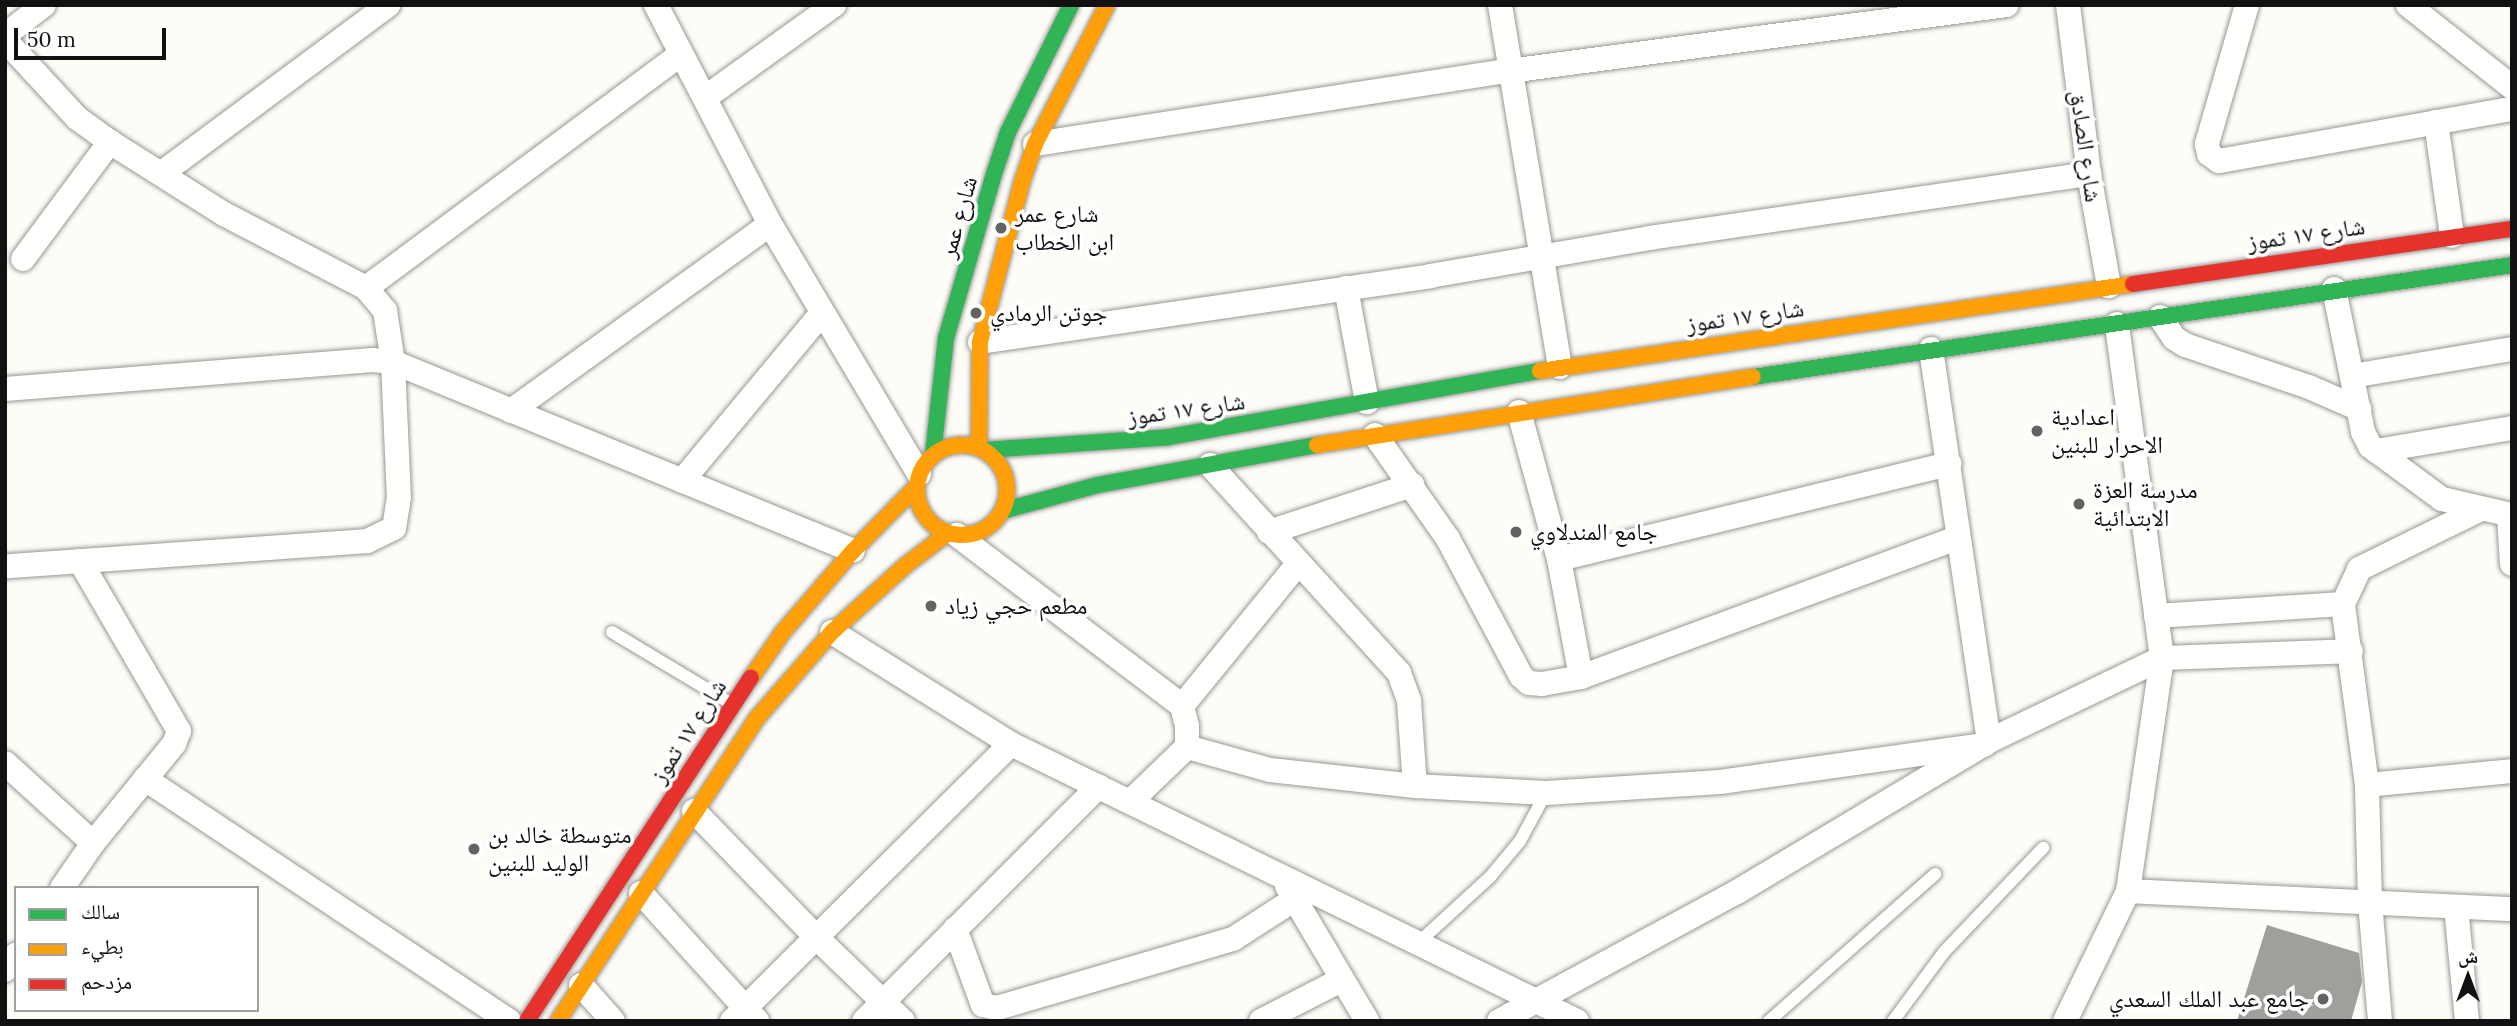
<!DOCTYPE html>
<meta charset="utf-8">
<style>
body{margin:0}
#map{position:relative;width:2517px;height:1026px;overflow:hidden;background:#fdfcf7;font-family:Lora,"Noto Naskh Arabic",serif}
div>[style]{position:absolute}
[style*='--x']{left:calc(var(--x)*1px);top:calc(var(--y)*1px);width:calc(var(--w)*1px);rotate:calc(var(--a)*1deg)}
.building>*{inset:0;background:#a19f9c}
.roads{filter:drop-shadow(0 0 2px #979795) drop-shadow(0 0 2px #979795)}
.lane>*{height:12px;margin:-6px;padding:0 6px;transform-origin:6px;border-radius:6px;background:#fffffe}
.street>*{height:24px;margin:-12px;padding:0 12px;transform-origin:12px;border-radius:12px;background:#fffffe}
.fast>*{height:16px;margin:-8px;padding:0 8px;transform-origin:8px;border-radius:8px;background:#30b455}
.slow>*{height:16px;margin:-8px;padding:0 8px;transform-origin:8px;border-radius:8px;background:#ff9f0a}
.slow>.ring{margin:-8px;padding:0;box-sizing:content-box;background:none;border:16px solid #ff9f0a;border-radius:50%}
.jam>*{height:16px;margin:-8px;padding:0 8px;transform-origin:8px;border-radius:8px;background:#e5322d}
.dots>*{width:19px;height:19px;translate:-50% -50%;box-sizing:border-box;border:4px solid #fff;border-radius:50%}
span{translate:-50% -50%;white-space:nowrap;text-align:center;line-height:1.15;-webkit-text-stroke:7px #fff;paint-order:stroke}
.street-label{font-size:24px;color:#111}
.poi-label{font-size:24px;color:#111}
.left{translate:0 -50%;text-align:left}
.right{translate:-100% -50%;text-align:right}
.frame{position:absolute;inset:0;border:7px solid #111;pointer-events:none}
.legend{position:absolute;left:14px;top:886px;width:245px;height:126px;box-sizing:border-box;background:#fff;border:2px solid #a0a0a0;margin:0;padding:9px 12px;list-style:none;font-size:21px;color:#111}
.legend li{display:flex;align-items:center;gap:14px;height:35px}
.legend b{width:35px;border:2px solid #a0a0a0}
.north{position:absolute;left:2433px;top:942px;width:70px;height:70px;-webkit-text-stroke:5px #fff;paint-order:stroke;rotate:0deg;font-size:19px;font-weight:700;line-height:28px;text-align:center;color:#111}
.north::after{content:'';display:block;margin:auto;width:24px;height:32px;background:#111;clip-path:polygon(50% 0,100% 100%,50% 72%,0 100%)}
.scale{position:absolute;left:14px;top:28px;width:152px;height:32px;box-sizing:border-box;border:4px solid #111;border-top:0;padding-left:9px;font-size:21px;line-height:24px;white-space:nowrap;color:#111;-webkit-text-stroke:5px #fff;paint-order:stroke}
</style>
<div id="map">
<div class="building">
<i style="clip-path:polygon(2267px 925px,2359px 953px,2362px 982px,2351px 1021px,2237px 1021px)"></i>
</div>
<div class="roads">
<div class="lane">
<i style="--x:612;--y:632;--w:140;--a:31"></i>
<i style="--x:1418;--y:943;--w:98;--a:-42.5"></i>
<i style="--x:1490;--y:877;--w:47;--a:-50.2"></i>
<i style="--x:1520;--y:841;--w:55;--a:-61.6"></i>
<i style="--x:1769;--y:1021;--w:222;--a:-41.5"></i>
<i style="--x:1893;--y:1021;--w:86;--a:-53.5"></i>
<i style="--x:1944;--y:952;--w:144;--a:-46.4"></i>
</div>
<div class="street">
<i style="--x:656;--y:5;--w:247;--a:62.5"></i>
<i style="--x:770;--y:224;--w:291;--a:59.2"></i>
<i style="--x:1500;--y:5;--w:367;--a:80.6"></i>
<i style="--x:2068;--y:5;--w:170;--a:82.9"></i>
<i style="--x:2089;--y:174;--w:114;--a:79.9"></i>
<i style="--x:2247;--y:5;--w:145;--a:106.1"></i>
<i style="--x:2207;--y:144;--w:10;--a:79"></i>
<i style="--x:2209;--y:154;--w:12;--a:35"></i>
<i style="--x:2219;--y:161;--w:298;--a:-10.1"></i>
<i style="--x:2408;--y:5;--w:132;--a:38.3"></i>
<i style="--x:5;--y:35;--w:49;--a:-37.6"></i>
<i style="--x:5;--y:40;--w:106;--a:47.3"></i>
<i style="--x:77;--y:118;--w:41;--a:36"></i>
<i style="--x:110;--y:142;--w:135;--a:32.3"></i>
<i style="--x:224;--y:214;--w:160;--a:27.5"></i>
<i style="--x:366;--y:288;--w:30;--a:50"></i>
<i style="--x:385;--y:311;--w:52;--a:81.1"></i>
<i style="--x:393;--y:362;--w:135;--a:87.5"></i>
<i style="--x:399;--y:497;--w:31;--a:99"></i>
<i style="--x:394;--y:528;--w:30;--a:154"></i>
<i style="--x:367;--y:541;--w:363;--a:176"></i>
<i style="--x:706;--y:97;--w:158;--a:-35.7"></i>
<i style="--x:2436;--y:122;--w:115;--a:82"></i>
<i style="--x:1035;--y:144;--w:480;--a:-8.8"></i>
<i style="--x:1509;--y:71;--w:502;--a:-7.55"></i>
<i style="--x:162;--y:173;--w:282;--a:-36.6"></i>
<i style="--x:23;--y:259;--w:146;--a:-53.4"></i>
<i style="--x:366;--y:288;--w:392;--a:-36.6"></i>
<i style="--x:1346;--y:288;--w:116;--a:79.6"></i>
<i style="--x:2334;--y:289;--w:146;--a:78.5"></i>
<i style="--x:2363;--y:432;--w:16;--a:63"></i>
<i style="--x:2370;--y:446;--w:89;--a:36.4"></i>
<i style="--x:2442;--y:499;--w:72;--a:12.9"></i>
<i style="--x:2160;--y:317;--w:25;--a:56"></i>
<i style="--x:2174;--y:338;--w:13;--a:32"></i>
<i style="--x:2185;--y:345;--w:131;--a:18.7"></i>
<i style="--x:2309;--y:387;--w:55;--a:23.7"></i>
<i style="--x:980;--y:342;--w:455;--a:-8.3"></i>
<i style="--x:1430;--y:276;--w:223;--a:-9.8"></i>
<i style="--x:1650;--y:238;--w:444;--a:-8.3"></i>
<i style="--x:1931;--y:349;--w:396;--a:81.6"></i>
<i style="--x:2352;--y:376;--w:162;--a:-9.6"></i>
<i style="--x:5;--y:389;--w:369;--a:-4.5"></i>
<i style="--x:373;--y:360;--w:20;--a:6"></i>
<i style="--x:393;--y:362;--w:497;--a:22.3"></i>
<i style="--x:511;--y:411;--w:319;--a:-35.8"></i>
<i style="--x:1519;--y:412;--w:152;--a:74.8"></i>
<i style="--x:1559;--y:559;--w:120;--a:79.4"></i>
<i style="--x:1375;--y:435;--w:127;--a:54.9"></i>
<i style="--x:1448;--y:539;--w:155;--a:61.9"></i>
<i style="--x:1521;--y:676;--w:11;--a:41"></i>
<i style="--x:1529;--y:683;--w:13;--a:4"></i>
<i style="--x:1542;--y:684;--w:40;--a:-10"></i>
<i style="--x:1581;--y:677;--w:400;--a:-20.3"></i>
<i style="--x:2376;--y:451;--w:138;--a:-9.6"></i>
<i style="--x:1210;--y:465;--w:281;--a:47.7"></i>
<i style="--x:1399;--y:673;--w:30;--a:70"></i>
<i style="--x:1409;--y:701;--w:85;--a:86"></i>
<i style="--x:682;--y:481;--w:219;--a:-50.2"></i>
<i style="--x:2509;--y:515;--w:49;--a:86.5"></i>
<i style="--x:1269;--y:532;--w:151;--a:-18.2"></i>
<i style="--x:957;--y:535;--w:283;--a:37.2"></i>
<i style="--x:1182;--y:706;--w:21;--a:76"></i>
<i style="--x:1187;--y:726;--w:21;--a:90"></i>
<i style="--x:1187;--y:747;--w:86;--a:15.5"></i>
<i style="--x:1270;--y:770;--w:146;--a:6.3"></i>
<i style="--x:1415;--y:786;--w:131;--a:3.1"></i>
<i style="--x:1546;--y:793;--w:174;--a:-3.6"></i>
<i style="--x:1720;--y:782;--w:267;--a:-8"></i>
<i style="--x:1559;--y:559;--w:402;--a:-13.7"></i>
<i style="--x:2156;--y:616;--w:187;--a:-3.7"></i>
<i style="--x:832;--y:632;--w:211;--a:32"></i>
<i style="--x:1011;--y:744;--w:630;--a:26.08"></i>
<i style="--x:1182;--y:706;--w:182;--a:-50.8"></i>
<i style="--x:5;--y:763;--w:119;--a:42.3"></i>
<i style="--x:145;--y:779;--w:437;--a:33.6"></i>
<i style="--x:2367;--y:785;--w:146;--a:-5.5"></i>
<i style="--x:1130;--y:802;--w:79;--a:-44"></i>
<i style="--x:694;--y:811;--w:175;--a:45.9"></i>
<i style="--x:816;--y:937;--w:121;--a:44"></i>
<i style="--x:1287;--y:886;--w:157;--a:59.3"></i>
<i style="--x:62;--y:888;--w:55;--a:-55.4"></i>
<i style="--x:93;--y:843;--w:128;--a:-50.7"></i>
<i style="--x:174;--y:744;--w:14;--a:-69"></i>
<i style="--x:179;--y:731;--w:197;--a:-120.2"></i>
<i style="--x:2128;--y:891;--w:384;--a:2.7"></i>
<i style="--x:641;--y:893;--w:173;--a:47.8"></i>
<i style="--x:2456;--y:907;--w:115;--a:84.5"></i>
<i style="--x:955;--y:929;--w:81;--a:69.8"></i>
<i style="--x:983;--y:1005;--w:14;--a:12"></i>
<i style="--x:997;--y:1008;--w:246;--a:-16.3"></i>
<i style="--x:1233;--y:939;--w:74;--a:-32.8"></i>
<i style="--x:5;--y:970;--w:19;--a:-54"></i>
<i style="--x:581;--y:985;--w:48;--a:48.4"></i>
<i style="--x:732;--y:1021;--w:393;--a:-44.8"></i>
<i style="--x:864;--y:1021;--w:332;--a:-45"></i>
<i style="--x:1261;--y:1021;--w:90;--a:-27.1"></i>
<i style="--x:1499;--y:1021;--w:271;--a:-28.5"></i>
<i style="--x:1737;--y:892;--w:294;--a:-30.9"></i>
<i style="--x:1989;--y:741;--w:192;--a:-25.6"></i>
<i style="--x:2162;--y:658;--w:189;--a:-2.1"></i>
<i style="--x:2065;--y:1021;--w:144;--a:-64.1"></i>
<i style="--x:2128;--y:891;--w:235;--a:-81.7"></i>
<i style="--x:2162;--y:658;--w:337;--a:-97.7"></i>
<i style="--x:2380;--y:1021;--w:119;--a:-94.8"></i>
<i style="--x:2370;--y:902;--w:117;--a:-91.5"></i>
<i style="--x:2367;--y:785;--w:183;--a:-97.6"></i>
<i style="--x:2343;--y:604;--w:38;--a:-65"></i>
<i style="--x:2359;--y:569;--w:134;--a:-26.2"></i>
</div>
<div class="fast">
<i style="--x:1753;--y:377;--w:767;--a:-8.39"></i>
<i style="--x:985;--y:450;--w:184;--a:-4"></i>
<i style="--x:1169;--y:437;--w:377;--a:-10.1"></i>
<i style="--x:933;--y:454;--w:117;--a:-83.6"></i>
<i style="--x:946;--y:338;--w:171;--a:-73.7"></i>
<i style="--x:994;--y:174;--w:44;--a:-71.6"></i>
<i style="--x:1008;--y:132;--w:142;--a:-63.6"></i>
<i style="--x:1002;--y:511;--w:99;--a:-15.2"></i>
<i style="--x:1098;--y:485;--w:223;--a:-10.4"></i>
</div>
<div class="slow">
<i style="--x:1540;--y:371;--w:599;--a:-8.35"></i>
<i class="ring" style="left:917px;top:445px;width:74px;height:74px"></i>
<i style="--x:1317;--y:445;--w:441;--a:-8.9"></i>
<i style="--x:979;--y:447;--w:105;--a:-89.5"></i>
<i style="--x:980;--y:342;--w:165;--a:-75.3"></i>
<i style="--x:1022;--y:182;--w:40;--a:-71.1"></i>
<i style="--x:1035;--y:144;--w:157;--a:-62.6"></i>
<i style="--x:751;--y:678;--w:56;--a:-55.2"></i>
<i style="--x:783;--y:632;--w:107;--a:-49.2"></i>
<i style="--x:853;--y:551;--w:90;--a:-45.5"></i>
<i style="--x:558;--y:1021;--w:364;--a:-56.7"></i>
<i style="--x:758;--y:717;--w:113;--a:-49"></i>
<i style="--x:832;--y:632;--w:100;--a:-42.2"></i>
<i style="--x:906;--y:565;--w:53;--a:-37.3"></i>
</div>
<div class="jam">
<i style="--x:2133;--y:284;--w:383;--a:-8.3"></i>
<i style="--x:527;--y:1021;--w:410;--a:-56.9"></i>
</div>
</div>
<div class="dots">
<i style="left:1001px;top:228px;background:#646362"></i>
<i style="left:976px;top:313px;background:#646362"></i>
<i style="left:2037px;top:431px;background:#646362"></i>
<i style="left:2079px;top:504px;background:#646362"></i>
<i style="left:1516px;top:532px;background:#646362"></i>
<i style="left:931px;top:606px;background:#646362"></i>
<i style="left:474px;top:849px;background:#646362"></i>
<i style="left:2323px;top:999px;background:#646362"></i>
</div>
<div class="street-label">
<span style="left:2086px;top:146px;rotate:82deg">شارع الصادق</span>
<span style="left:958px;top:217px;rotate:-74deg">شارع عمر</span>
<span style="left:2306px;top:234px;rotate:-8deg">شارع ١٧ تموز</span>
<span style="left:1745px;top:316px;rotate:-8deg">شارع ١٧ تموز</span>
<span style="left:1186px;top:409px;rotate:-8deg">شارع ١٧ تموز</span>
<span style="left:688px;top:731px;rotate:-57deg">شارع ١٧ تموز</span>
</div>
<div class="poi-label">
<span class="left" style="left:1015px;top:228px">شارع عمر<br>ابن الخطاب</span>
<span class="left" style="left:990px;top:313px">جوتن الرمادي</span>
<span class="left" style="left:2051px;top:431px">اعدادية<br>الاحرار للبنين</span>
<span class="left" style="left:2093px;top:504px">مدرسة العزة<br>الابتدائية</span>
<span class="left" style="left:1530px;top:532px">جامع المندلاوي</span>
<span class="left" style="left:945px;top:606px">مطعم حجي زياد</span>
<span class="left" style="left:488px;top:849px">متوسطة خالد بن<br>الوليد للبنين</span>
<span class="right" style="left:2309px;top:999px">جامع عبد الملك السعدي</span>
</div>
<div class="frame"></div>
<ul class="legend">
<li><b style="height:9px;background:#30b455"></b>سالك</li>
<li><b style="height:9px;background:#ff9f0a"></b>بطيء</li>
<li><b style="height:9px;background:#e5322d"></b>مزدحم</li>
</ul>
<div class="north">ش</div>
<div class="scale">50 m</div>
</div>
